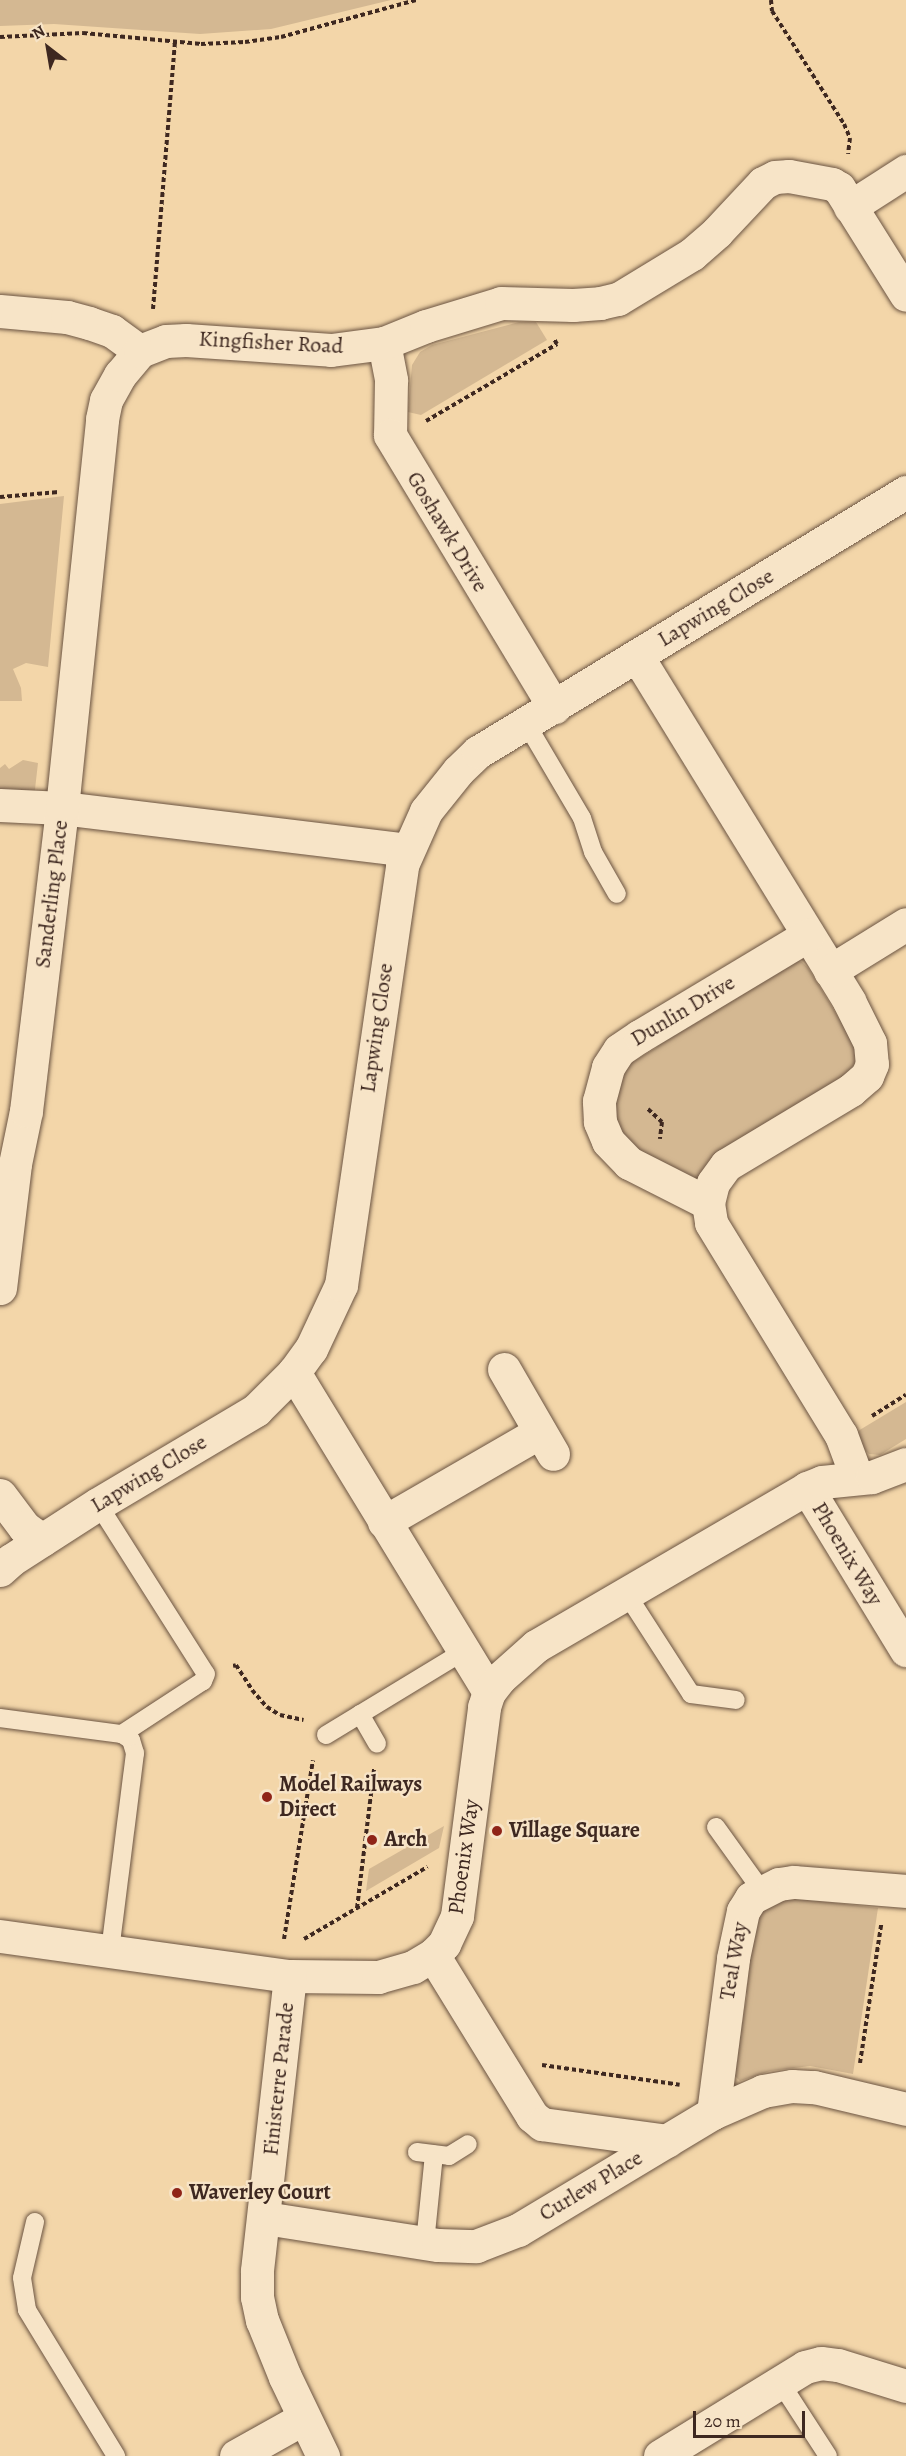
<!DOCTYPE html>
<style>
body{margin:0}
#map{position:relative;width:906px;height:2456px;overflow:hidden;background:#f3d6a9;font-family:Alegreya,serif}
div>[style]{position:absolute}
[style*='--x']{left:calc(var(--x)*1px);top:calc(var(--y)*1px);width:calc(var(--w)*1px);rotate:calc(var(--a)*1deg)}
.green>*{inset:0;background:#d4b892}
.path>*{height:4px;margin-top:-2px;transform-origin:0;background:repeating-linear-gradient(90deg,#3e2820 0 4.5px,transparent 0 7.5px)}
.roads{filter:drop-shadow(0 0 2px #6b5442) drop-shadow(0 0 2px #6b5442)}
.lane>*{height:18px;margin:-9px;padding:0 9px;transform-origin:9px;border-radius:9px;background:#f7e4c7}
.street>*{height:33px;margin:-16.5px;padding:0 16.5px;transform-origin:16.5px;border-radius:16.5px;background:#f7e4c7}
.dots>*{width:16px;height:16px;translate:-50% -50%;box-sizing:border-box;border:3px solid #f7e4c7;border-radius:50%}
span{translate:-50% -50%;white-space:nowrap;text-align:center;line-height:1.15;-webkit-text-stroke:4.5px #f7e4c7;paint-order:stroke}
.street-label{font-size:22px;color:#3e2820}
.poi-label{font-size:22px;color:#3e2820;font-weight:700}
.left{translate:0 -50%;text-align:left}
.north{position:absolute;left:18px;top:18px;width:60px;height:60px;-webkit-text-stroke:4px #f7e4c7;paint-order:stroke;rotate:329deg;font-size:16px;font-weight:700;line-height:24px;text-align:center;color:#3e2820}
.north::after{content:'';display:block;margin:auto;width:21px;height:27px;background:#3e2820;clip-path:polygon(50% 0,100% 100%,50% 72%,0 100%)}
.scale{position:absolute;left:693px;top:2411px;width:112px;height:27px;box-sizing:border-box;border:3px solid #3e2820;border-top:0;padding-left:8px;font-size:18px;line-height:21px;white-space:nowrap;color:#3e2820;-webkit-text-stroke:4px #f7e4c7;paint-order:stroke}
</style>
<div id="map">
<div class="green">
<i style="clip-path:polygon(0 0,391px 0,271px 29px,200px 34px,54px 24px,0 26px)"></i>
<i style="clip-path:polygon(519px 322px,536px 322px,547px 340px,421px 415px,408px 412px,412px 365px,420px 352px,432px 345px)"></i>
<i style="clip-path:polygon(64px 496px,48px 667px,26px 663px,13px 669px,21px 688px,22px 701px,0 701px,0 504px)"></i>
<i style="clip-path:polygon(23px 760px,38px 763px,34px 798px,0 794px,0 768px,5px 764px,9px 769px)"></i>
<i style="clip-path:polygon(792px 959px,802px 962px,808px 968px,856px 1046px,857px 1061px,846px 1074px,697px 1184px,626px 1151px,611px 1104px,629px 1064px,656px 1048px,666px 1036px,709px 1006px,736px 998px)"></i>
<i style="clip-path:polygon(906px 1402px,906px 1439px,880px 1455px,869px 1454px,863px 1448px,858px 1431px)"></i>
<i style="clip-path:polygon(444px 1826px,439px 1848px,366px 1891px,369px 1869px)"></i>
<i style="clip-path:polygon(784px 1897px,878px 1908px,853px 2074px,810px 2066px,770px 2071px,740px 2081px,735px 2076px,735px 2064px,747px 1995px,743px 1982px,758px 1912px)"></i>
</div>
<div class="path">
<i style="--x:771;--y:0;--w:11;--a:85"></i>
<i style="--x:772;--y:11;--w:134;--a:57.5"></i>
<i style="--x:844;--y:124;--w:15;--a:67"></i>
<i style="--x:850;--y:138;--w:16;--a:97"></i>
<i style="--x:0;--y:37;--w:83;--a:-2.8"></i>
<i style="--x:83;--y:33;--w:119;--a:5.3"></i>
<i style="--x:201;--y:44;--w:44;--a:-2.6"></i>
<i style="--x:245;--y:42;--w:36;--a:-8"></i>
<i style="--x:281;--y:37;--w:140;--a:-15.3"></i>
<i style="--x:153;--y:309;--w:269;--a:-85.3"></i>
<i style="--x:426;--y:421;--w:152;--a:-30.4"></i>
<i style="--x:557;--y:344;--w:6;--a:-121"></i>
<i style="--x:0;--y:497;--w:59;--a:-4.8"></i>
<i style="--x:648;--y:1109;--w:19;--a:43"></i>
<i style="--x:662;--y:1122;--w:17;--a:97"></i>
<i style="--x:872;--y:1416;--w:40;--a:-32"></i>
<i style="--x:233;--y:1666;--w:3;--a:-18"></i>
<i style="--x:236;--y:1665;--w:30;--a:57"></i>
<i style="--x:252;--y:1690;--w:23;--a:49"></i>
<i style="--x:267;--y:1707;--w:15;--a:32"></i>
<i style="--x:280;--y:1715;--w:24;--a:12"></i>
<i style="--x:357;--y:1908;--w:140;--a:-83"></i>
<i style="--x:284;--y:1939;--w:181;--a:-80.8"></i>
<i style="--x:304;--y:1939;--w:143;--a:-30.3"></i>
<i style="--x:860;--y:2063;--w:140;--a:-81.3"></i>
<i style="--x:542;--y:2065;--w:139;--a:8.2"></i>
</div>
<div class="roads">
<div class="lane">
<i style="--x:526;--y:723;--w:110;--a:59.5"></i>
<i style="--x:582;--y:818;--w:36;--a:72"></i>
<i style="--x:593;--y:852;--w:48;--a:60.3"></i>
<i style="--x:98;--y:1504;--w:201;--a:57.6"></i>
<i style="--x:206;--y:1674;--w:8;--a:113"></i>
<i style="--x:203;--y:1681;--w:97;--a:146.8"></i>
<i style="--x:626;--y:1593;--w:120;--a:57.2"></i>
<i style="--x:691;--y:1694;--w:45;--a:7.6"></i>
<i style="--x:360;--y:1714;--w:34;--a:60"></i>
<i style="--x:0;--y:1718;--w:123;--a:7.5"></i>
<i style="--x:122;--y:1734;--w:11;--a:34"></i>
<i style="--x:131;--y:1740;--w:14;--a:73"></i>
<i style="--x:135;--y:1753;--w:200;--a:97.2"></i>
<i style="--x:326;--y:1735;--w:162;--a:-31.3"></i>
<i style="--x:716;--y:1827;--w:79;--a:54.3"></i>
<i style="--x:417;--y:2152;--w:32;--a:7"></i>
<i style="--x:449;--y:2156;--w:22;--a:-32"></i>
<i style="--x:35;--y:2222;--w:57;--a:103.1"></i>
<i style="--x:22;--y:2278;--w:32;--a:81"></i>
<i style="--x:27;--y:2310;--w:171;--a:58.6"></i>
<i style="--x:425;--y:2243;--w:89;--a:-84.2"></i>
<i style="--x:780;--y:2382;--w:88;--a:57"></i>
</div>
<div class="street">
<i style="--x:850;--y:207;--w:67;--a:-32.7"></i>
<i style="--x:0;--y:311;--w:67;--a:5.1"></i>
<i style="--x:67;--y:317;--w:23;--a:15"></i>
<i style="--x:89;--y:323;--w:24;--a:19"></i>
<i style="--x:112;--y:331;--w:34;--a:36"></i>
<i style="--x:384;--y:343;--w:38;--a:79"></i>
<i style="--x:391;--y:380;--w:55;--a:91"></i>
<i style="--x:390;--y:435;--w:318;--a:58.9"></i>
<i style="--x:637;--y:656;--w:405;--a:58.4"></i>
<i style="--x:849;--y:1001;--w:47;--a:63.4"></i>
<i style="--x:870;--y:1043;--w:21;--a:85"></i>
<i style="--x:872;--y:1064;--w:13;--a:113"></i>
<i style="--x:867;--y:1076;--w:21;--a:139"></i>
<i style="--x:851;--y:1090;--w:146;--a:149"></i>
<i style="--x:726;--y:1165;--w:22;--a:126"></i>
<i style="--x:713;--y:1183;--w:21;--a:104"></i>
<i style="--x:708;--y:1203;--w:20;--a:81"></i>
<i style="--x:711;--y:1223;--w:249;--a:58.5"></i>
<i style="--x:841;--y:1435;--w:46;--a:69.6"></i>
<i style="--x:0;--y:805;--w:62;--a:2.8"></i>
<i style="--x:62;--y:808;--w:348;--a:6.9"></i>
<i style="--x:830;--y:971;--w:89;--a:-31.7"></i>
<i style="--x:708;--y:1203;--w:89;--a:-153.1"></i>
<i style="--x:629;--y:1163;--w:30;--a:-134"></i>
<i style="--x:608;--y:1141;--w:21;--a:-113"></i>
<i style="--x:600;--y:1122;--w:21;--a:-93"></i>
<i style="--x:599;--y:1101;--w:35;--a:-75"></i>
<i style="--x:608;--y:1067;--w:20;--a:-57"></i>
<i style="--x:619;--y:1050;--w:25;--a:-34"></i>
<i style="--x:640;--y:1036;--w:196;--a:-31"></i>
<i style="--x:0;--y:1288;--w:125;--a:-83.1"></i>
<i style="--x:15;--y:1164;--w:54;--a:-78.3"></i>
<i style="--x:26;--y:1111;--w:305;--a:-83.2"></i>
<i style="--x:62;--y:808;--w:391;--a:-84.1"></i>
<i style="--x:102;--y:419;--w:19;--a:-78"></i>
<i style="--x:106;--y:400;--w:29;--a:-61"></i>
<i style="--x:120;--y:375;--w:31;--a:-50"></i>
<i style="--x:140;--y:351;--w:28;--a:-21"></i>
<i style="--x:166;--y:341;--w:20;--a:-3"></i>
<i style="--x:186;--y:340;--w:145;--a:3.9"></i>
<i style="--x:331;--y:350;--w:53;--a:-7.5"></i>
<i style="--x:384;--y:343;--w:45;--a:-22"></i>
<i style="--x:426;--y:326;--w:78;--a:-17"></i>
<i style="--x:501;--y:303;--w:72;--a:1.6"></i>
<i style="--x:573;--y:305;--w:27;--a:-4"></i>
<i style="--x:600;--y:303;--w:18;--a:-13"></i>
<i style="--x:618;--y:299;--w:87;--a:-31.3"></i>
<i style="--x:692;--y:254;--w:33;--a:-41"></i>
<i style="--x:717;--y:232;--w:67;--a:-46.8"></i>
<i style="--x:763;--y:183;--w:13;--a:-27"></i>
<i style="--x:775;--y:177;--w:14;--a:-4"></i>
<i style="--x:789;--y:176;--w:44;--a:10.5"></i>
<i style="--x:832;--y:184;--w:8;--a:30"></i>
<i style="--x:839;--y:188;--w:126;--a:57.9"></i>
<i style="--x:504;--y:1369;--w:98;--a:60"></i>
<i style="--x:807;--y:1488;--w:190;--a:58.6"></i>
<i style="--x:0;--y:1495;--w:40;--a:53"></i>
<i style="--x:24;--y:1527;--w:22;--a:36"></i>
<i style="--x:384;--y:1522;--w:180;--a:-30"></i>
<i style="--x:0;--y:1570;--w:15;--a:-42"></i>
<i style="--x:11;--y:1560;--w:103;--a:-32.8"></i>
<i style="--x:98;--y:1504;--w:184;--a:-30.7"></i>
<i style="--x:256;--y:1410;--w:54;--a:-45"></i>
<i style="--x:489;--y:1692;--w:375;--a:-121.4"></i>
<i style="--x:294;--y:1372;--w:29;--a:-54"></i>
<i style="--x:311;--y:1349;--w:71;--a:-64.9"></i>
<i style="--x:341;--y:1285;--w:424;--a:-81.7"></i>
<i style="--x:402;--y:865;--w:59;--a:-66"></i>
<i style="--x:426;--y:811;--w:51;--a:-51.3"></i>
<i style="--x:458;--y:771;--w:28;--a:-44"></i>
<i style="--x:478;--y:752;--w:501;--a:-31.28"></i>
<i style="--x:0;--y:1936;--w:293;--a:7.9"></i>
<i style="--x:290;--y:1976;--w:88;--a:0.7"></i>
<i style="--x:378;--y:1977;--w:36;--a:-16"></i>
<i style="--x:413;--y:1967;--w:23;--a:-31"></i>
<i style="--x:433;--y:1955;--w:16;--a:-45"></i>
<i style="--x:444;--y:1944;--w:31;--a:-65"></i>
<i style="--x:457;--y:1916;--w:211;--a:-82.6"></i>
<i style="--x:484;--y:1707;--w:16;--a:-72"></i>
<i style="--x:489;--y:1692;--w:18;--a:-52"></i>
<i style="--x:500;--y:1678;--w:48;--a:-41.6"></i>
<i style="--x:536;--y:1646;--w:314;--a:-30.2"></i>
<i style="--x:807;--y:1488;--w:16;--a:-22"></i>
<i style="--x:822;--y:1482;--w:50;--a:-5.7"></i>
<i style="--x:872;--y:1477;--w:36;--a:-21"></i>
<i style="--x:433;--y:1955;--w:189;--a:58.4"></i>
<i style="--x:532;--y:2116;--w:13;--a:39"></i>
<i style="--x:542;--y:2124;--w:126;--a:7.7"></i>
<i style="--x:290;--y:1976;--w:297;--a:96.4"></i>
<i style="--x:257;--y:2271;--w:26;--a:90"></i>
<i style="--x:257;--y:2297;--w:24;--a:78"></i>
<i style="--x:262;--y:2320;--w:61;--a:68"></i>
<i style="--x:285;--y:2377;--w:88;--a:64.3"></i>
<i style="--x:713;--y:2113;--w:156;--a:-82.6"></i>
<i style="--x:733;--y:1958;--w:48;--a:-78"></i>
<i style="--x:743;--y:1911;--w:15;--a:-58"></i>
<i style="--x:751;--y:1898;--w:31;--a:-27"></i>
<i style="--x:779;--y:1884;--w:15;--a:-8"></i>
<i style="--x:794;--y:1882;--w:112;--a:4.6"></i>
<i style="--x:265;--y:2218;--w:175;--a:8.9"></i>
<i style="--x:438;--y:2245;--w:38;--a:2"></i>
<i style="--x:476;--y:2246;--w:45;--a:-20.9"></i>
<i style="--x:518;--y:2230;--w:227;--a:-31"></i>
<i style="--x:713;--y:2113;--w:55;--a:-23.7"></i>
<i style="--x:763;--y:2091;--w:29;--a:-10"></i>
<i style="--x:792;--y:2086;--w:22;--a:3"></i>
<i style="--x:814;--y:2087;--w:95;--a:13.4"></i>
<i style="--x:236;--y:2456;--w:78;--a:-29.2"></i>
<i style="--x:660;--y:2456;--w:170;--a:-31.5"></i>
<i style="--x:805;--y:2367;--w:16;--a:-14"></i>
<i style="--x:821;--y:2363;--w:17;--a:7"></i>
<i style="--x:838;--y:2365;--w:71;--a:17.2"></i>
</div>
</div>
<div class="dots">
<i style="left:267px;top:1797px;background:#8f2418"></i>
<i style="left:497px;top:1831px;background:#8f2418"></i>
<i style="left:372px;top:1840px;background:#8f2418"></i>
<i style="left:177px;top:2193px;background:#8f2418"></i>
</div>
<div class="street-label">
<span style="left:271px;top:343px;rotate:3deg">Kingfisher Road</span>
<span style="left:447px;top:532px;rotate:59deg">Goshawk Drive</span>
<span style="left:716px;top:608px;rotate:-31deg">Lapwing Close</span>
<span style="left:52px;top:894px;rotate:-83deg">Sanderling Place</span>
<span style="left:683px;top:1011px;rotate:-31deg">Dunlin Drive</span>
<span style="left:377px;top:1028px;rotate:-82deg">Lapwing Close</span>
<span style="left:149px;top:1474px;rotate:-31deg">Lapwing Close</span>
<span style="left:847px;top:1554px;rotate:59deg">Phoenix Way</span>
<span style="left:464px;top:1857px;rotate:-82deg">Phoenix Way</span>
<span style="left:734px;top:1961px;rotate:-80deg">Teal Way</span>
<span style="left:279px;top:2079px;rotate:-84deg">Finisterre Parade</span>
<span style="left:591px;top:2186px;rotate:-31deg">Curlew Place</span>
</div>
<div class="poi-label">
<span class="left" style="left:279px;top:1797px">Model Railways<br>Direct</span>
<span class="left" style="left:509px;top:1831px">Village Square</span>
<span class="left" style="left:384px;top:1840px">Arch</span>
<span class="left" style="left:189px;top:2193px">Waverley Court</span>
</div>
<div class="north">N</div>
<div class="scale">20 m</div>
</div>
